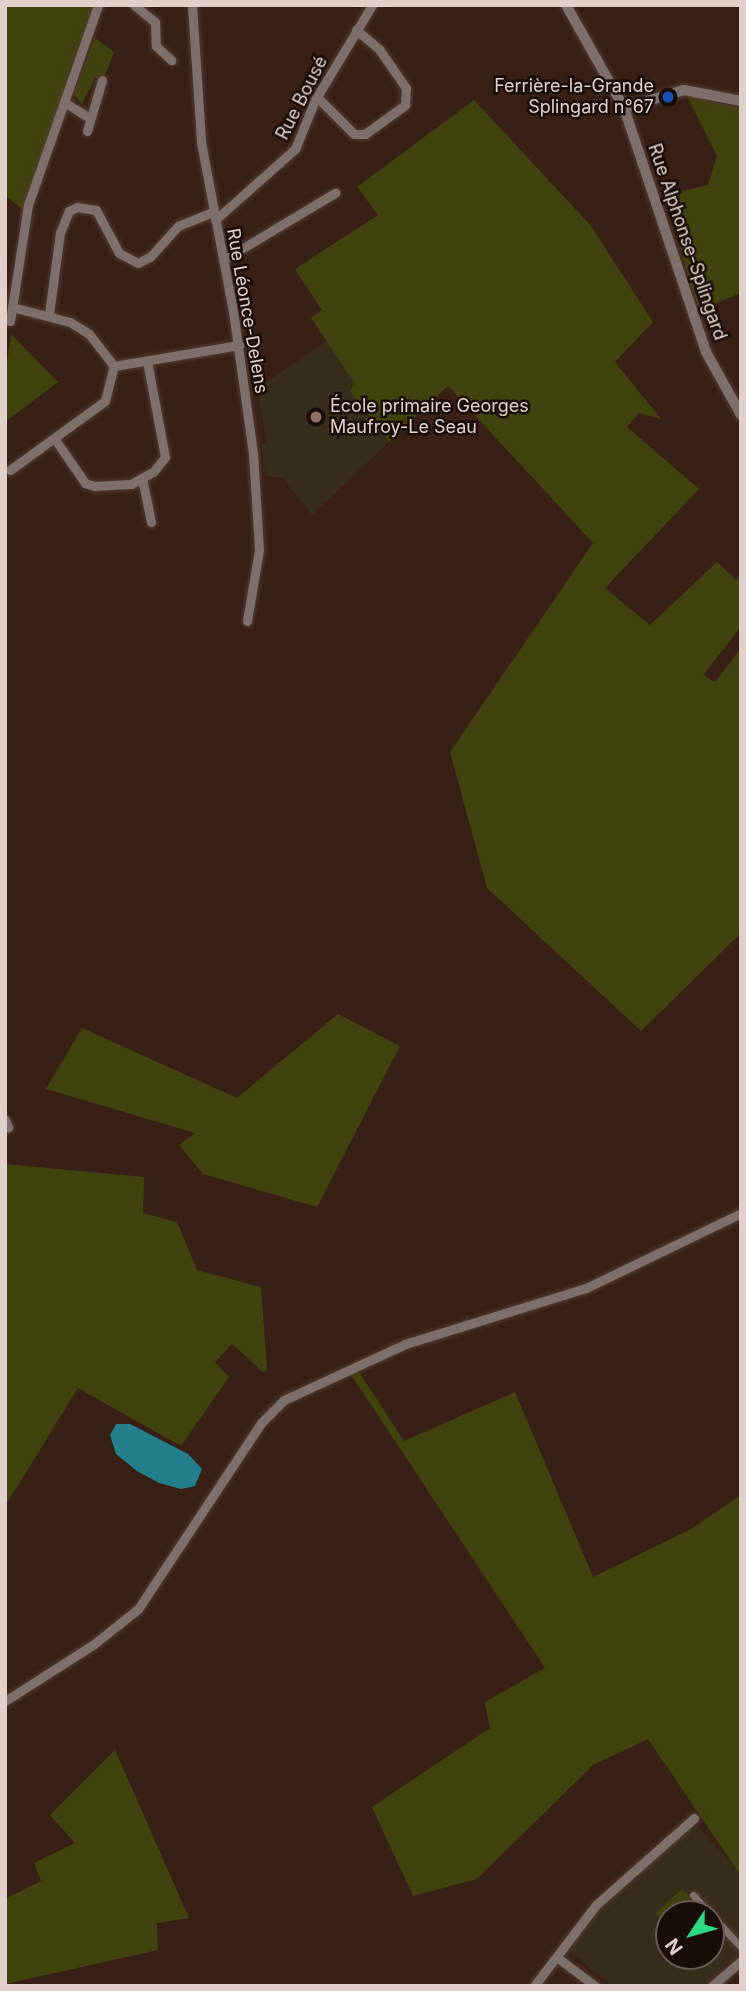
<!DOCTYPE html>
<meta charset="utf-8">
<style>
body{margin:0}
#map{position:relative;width:746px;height:1991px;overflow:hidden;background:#382016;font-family:Inter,sans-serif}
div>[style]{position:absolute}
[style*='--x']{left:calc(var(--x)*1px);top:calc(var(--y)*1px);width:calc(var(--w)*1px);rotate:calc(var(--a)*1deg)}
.education>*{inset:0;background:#362d1d}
.green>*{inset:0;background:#41430f}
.water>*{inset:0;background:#247f8c}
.roads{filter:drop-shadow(0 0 2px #533c33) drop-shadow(0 0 2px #533c33)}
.pedestrian>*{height:7px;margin:-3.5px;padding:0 3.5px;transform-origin:3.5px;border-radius:3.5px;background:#7d6f6b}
.minor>*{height:9px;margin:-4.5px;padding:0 4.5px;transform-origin:4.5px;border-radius:4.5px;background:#7d6f6b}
.tertiary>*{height:10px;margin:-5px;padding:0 5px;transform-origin:5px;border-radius:5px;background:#7d6f6b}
.dots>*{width:19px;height:19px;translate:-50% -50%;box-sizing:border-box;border:4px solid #180d09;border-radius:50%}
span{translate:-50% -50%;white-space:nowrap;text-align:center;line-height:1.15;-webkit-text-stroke:5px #180d09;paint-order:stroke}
.poi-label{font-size:18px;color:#e1d0ca}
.right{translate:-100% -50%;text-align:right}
.left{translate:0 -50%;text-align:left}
.street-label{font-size:18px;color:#e1d0ca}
.frame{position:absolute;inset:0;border:7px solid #e1d0ca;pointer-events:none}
.north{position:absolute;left:655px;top:1900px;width:70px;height:70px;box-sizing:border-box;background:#180d09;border:2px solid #685b56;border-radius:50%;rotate:234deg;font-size:19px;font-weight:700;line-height:28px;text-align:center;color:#e1d0ca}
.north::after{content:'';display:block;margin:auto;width:24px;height:32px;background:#2bd884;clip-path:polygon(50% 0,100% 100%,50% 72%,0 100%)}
</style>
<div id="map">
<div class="education">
<i style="clip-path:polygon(327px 341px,354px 382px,350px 392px,389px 442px,312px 515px,283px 478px,266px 476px,261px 446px,266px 442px,258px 388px)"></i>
<i style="clip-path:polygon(evenodd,693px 1822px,741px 1874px,741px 1952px,701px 1986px,612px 1986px,568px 1950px,599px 1909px,693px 1822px,669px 1914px,711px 1914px,711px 1956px,669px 1956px,669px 1914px)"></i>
</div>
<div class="green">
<i style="clip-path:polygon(5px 5px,97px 5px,24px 211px,5px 195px)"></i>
<i style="clip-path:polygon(95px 38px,114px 52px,104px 78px,95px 78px,82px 104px,73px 94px)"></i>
<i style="clip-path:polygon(687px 96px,741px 108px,741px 293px,699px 310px,664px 195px,708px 185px,717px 156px)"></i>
<i style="clip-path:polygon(474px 100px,591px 226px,653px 322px,615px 362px,661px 419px,639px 413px,627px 427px,699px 489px,605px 588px,650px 625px,717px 562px,736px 580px,741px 574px,741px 627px,703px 675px,715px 682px,741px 648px,741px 933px,641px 1031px,487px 888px,450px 752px,593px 543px,448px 386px,389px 442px,350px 392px,354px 382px,311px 318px,322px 310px,295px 269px,378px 215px,357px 187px)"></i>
<i style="clip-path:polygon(11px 334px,58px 382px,5px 422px,5px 377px)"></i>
<i style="clip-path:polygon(338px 1014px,400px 1046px,317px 1207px,203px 1174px,179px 1145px,195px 1133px,46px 1089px,82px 1028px,237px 1098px)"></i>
<i style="clip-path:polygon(5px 1164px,144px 1177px,143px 1213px,177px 1222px,197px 1270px,261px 1287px,267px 1369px,263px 1372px,232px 1344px,215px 1362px,229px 1377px,181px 1446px,78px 1388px,7px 1503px)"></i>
<i style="clip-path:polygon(357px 1369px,404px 1441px,515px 1392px,593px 1577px,691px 1529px,741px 1495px,741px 1876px,648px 1739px,593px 1765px,477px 1879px,413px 1896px,372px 1807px,490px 1728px,485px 1702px,545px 1668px,350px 1373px)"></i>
<i style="clip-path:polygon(115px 1750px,189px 1918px,157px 1923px,158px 1950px,5px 1984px,5px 1899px,41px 1881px,34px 1863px,75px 1843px,50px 1815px)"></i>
<i style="clip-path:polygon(682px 1889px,697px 1905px,687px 1914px,669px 1914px,669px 1927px,656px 1913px)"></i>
</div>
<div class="water">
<i style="clip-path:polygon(116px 1424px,130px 1424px,188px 1454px,202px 1469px,195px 1486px,181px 1489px,159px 1483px,137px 1471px,116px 1454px,110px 1435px)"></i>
</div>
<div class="roads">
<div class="pedestrian">
<i style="--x:693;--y:1895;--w:25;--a:48"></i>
<i style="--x:711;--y:1915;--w:44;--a:46.8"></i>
</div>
<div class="minor">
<i style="--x:134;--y:5;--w:27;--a:39"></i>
<i style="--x:155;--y:22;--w:24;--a:88"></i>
<i style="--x:156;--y:46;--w:21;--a:43"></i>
<i style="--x:192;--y:5;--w:137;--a:86.2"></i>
<i style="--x:201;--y:142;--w:172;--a:79.3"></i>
<i style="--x:233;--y:311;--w:144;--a:82"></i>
<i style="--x:253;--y:454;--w:96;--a:86.4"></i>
<i style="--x:259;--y:550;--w:72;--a:99.6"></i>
<i style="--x:317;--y:97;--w:52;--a:45"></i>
<i style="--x:354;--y:134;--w:11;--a:0"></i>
<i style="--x:365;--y:134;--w:49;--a:-35.9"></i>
<i style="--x:405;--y:105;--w:17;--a:-87"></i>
<i style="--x:406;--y:88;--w:47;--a:-124.7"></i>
<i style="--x:379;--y:49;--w:30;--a:-140"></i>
<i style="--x:64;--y:102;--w:31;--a:32"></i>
<i style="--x:87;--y:131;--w:53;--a:-73.6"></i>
<i style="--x:215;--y:220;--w:107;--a:-41.6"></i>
<i style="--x:295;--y:149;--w:53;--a:-67.8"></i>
<i style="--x:315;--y:100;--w:111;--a:-59"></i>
<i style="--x:223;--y:260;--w:131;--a:-30.9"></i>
<i style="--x:12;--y:307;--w:60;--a:14.5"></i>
<i style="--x:70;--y:322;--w:22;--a:32"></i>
<i style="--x:89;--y:334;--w:41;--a:52"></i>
<i style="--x:49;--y:314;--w:82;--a:-82.3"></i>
<i style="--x:60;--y:233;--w:24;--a:-68"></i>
<i style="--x:69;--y:211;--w:9;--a:-27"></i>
<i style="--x:77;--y:207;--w:19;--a:9"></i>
<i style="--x:96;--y:210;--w:49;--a:61.9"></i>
<i style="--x:119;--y:253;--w:21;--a:28"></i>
<i style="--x:138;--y:263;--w:13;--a:-27"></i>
<i style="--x:150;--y:257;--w:42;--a:-47.9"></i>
<i style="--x:178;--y:226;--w:38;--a:-22"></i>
<i style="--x:10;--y:321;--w:117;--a:-81.2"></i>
<i style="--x:28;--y:205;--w:212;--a:-70.7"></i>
<i style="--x:114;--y:366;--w:127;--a:-9.5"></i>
<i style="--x:54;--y:438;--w:55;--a:55.4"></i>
<i style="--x:85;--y:483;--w:9;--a:18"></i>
<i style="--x:94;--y:486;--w:37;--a:-3"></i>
<i style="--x:131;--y:484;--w:25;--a:-29"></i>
<i style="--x:153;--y:472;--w:19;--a:-51"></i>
<i style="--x:165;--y:457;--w:98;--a:-100.6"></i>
<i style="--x:10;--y:470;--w:117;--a:-36"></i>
<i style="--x:105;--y:401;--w:36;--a:-76"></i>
<i style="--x:142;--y:478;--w:45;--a:78.4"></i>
<i style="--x:5;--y:1120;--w:8;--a:67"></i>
<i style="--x:5;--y:1701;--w:106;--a:-32.6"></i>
<i style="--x:94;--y:1644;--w:56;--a:-38.5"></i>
<i style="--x:138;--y:1609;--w:223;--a:-56.5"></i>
<i style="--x:261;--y:1423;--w:33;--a:-45"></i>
<i style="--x:284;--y:1400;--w:133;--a:-24.8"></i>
<i style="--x:405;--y:1344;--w:189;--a:-17.2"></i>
<i style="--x:586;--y:1288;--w:172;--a:-25.8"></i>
<i style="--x:558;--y:1958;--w:46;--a:37.1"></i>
<i style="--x:534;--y:1986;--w:102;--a:-52.6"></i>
<i style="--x:596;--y:1905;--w:131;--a:-41.6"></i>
<i style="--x:712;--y:1986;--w:38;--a:-41"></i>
</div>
<div class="tertiary">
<i style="--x:566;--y:5;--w:118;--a:60.6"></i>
<i style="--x:624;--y:108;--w:257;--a:71.4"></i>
<i style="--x:706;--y:352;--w:72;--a:60.9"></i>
<i style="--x:624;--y:108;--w:63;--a:-16.7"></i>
<i style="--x:684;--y:90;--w:58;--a:10.9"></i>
</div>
</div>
<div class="dots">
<i style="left:668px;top:97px;background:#1a4fb4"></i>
<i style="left:316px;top:417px;background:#8d6e63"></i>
</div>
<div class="poi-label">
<span class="right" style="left:654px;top:97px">Ferrière-la-Grande<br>Splingard n°67</span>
<span class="left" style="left:330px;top:417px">École primaire Georges<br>Maufroy-Le Seau</span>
</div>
<div class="street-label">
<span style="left:302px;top:98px;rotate:-63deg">Rue Bousé</span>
<span style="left:687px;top:242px;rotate:71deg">Rue Alphonse-Splingard</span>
<span style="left:247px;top:311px;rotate:80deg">Rue Léonce-Delens</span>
</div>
<div class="frame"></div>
<div class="north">N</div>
</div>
